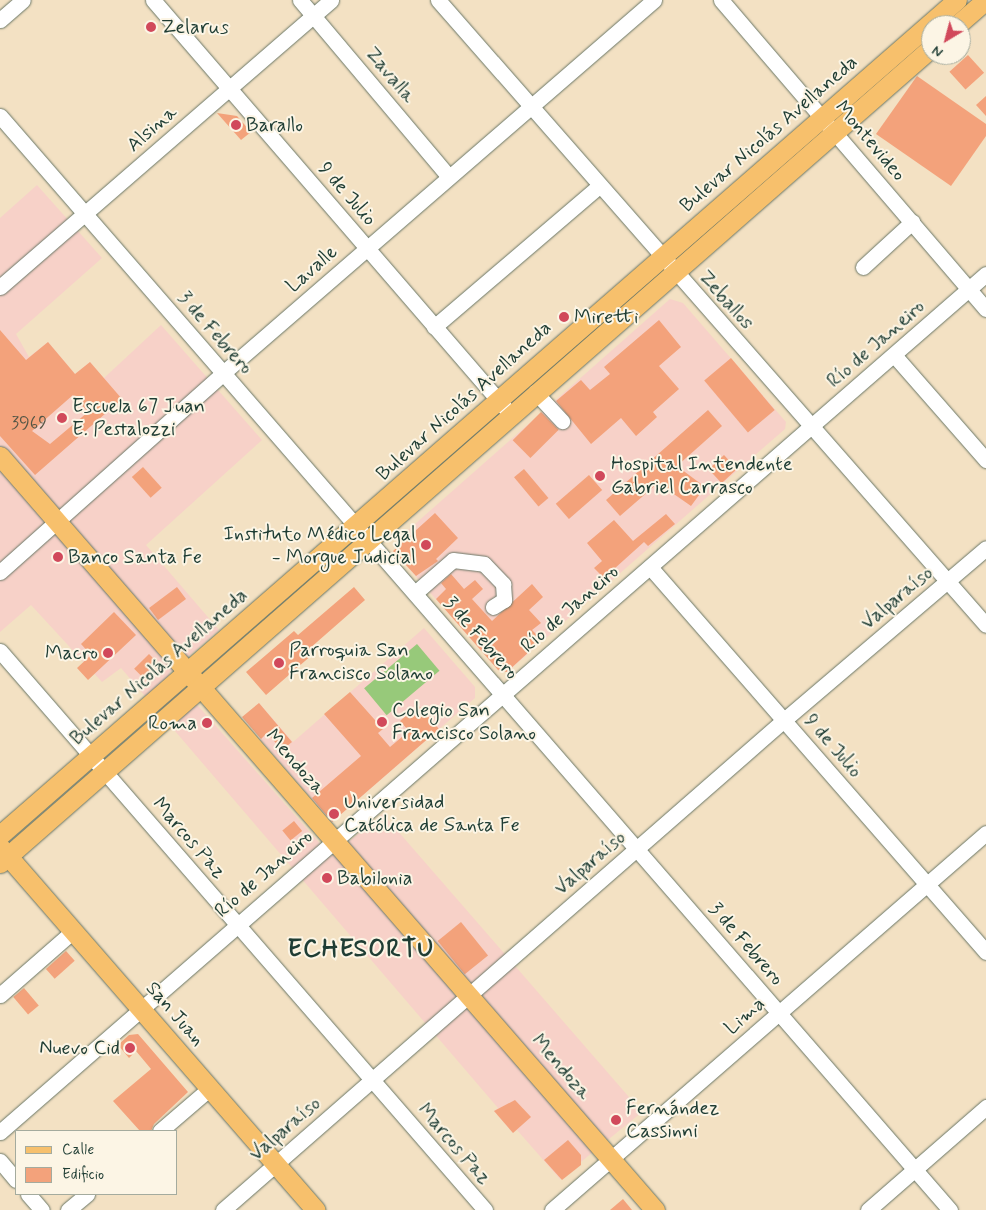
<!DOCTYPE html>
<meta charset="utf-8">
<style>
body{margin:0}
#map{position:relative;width:986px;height:1210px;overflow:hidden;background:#f3e1c3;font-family:Mynerve,sans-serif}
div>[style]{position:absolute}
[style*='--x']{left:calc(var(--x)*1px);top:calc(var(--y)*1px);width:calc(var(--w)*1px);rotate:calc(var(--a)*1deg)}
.built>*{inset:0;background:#f7d1c8}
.green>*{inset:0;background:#97c97a;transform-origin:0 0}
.building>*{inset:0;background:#f3a27b;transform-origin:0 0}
.roads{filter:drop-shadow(0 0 1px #697666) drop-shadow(0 0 1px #697666)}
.minor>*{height:15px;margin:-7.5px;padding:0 7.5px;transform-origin:7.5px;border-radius:7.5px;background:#fff}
.major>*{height:19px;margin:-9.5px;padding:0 9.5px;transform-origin:9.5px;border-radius:9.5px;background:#f7c06c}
.dots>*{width:14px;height:14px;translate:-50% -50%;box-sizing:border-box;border:2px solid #fcf5e5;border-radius:50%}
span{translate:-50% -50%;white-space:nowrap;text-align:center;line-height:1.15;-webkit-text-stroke:4px #fcf5e5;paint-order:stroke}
.number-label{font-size:18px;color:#545646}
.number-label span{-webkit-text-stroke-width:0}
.poi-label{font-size:20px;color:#1f3d34}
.left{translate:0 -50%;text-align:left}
.right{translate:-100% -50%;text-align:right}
.street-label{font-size:20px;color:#1f3d34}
.district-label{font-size:25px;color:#1f3d34;font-weight:700;letter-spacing:1px}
.legend{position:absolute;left:15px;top:1130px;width:162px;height:65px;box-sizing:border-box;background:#fcf5e5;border:1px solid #a4ab9e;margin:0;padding:6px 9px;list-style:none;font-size:15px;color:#1f3d34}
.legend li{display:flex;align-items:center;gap:10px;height:25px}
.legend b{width:25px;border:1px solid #a4ab9e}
.north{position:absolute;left:921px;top:15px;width:50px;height:50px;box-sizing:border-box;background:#fcf5e5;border:1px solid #a4ab9e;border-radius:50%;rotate:217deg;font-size:14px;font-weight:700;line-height:20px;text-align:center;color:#1f3d34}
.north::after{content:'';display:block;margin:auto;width:18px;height:22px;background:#d1495b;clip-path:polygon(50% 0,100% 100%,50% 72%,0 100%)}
</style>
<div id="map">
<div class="built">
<i style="clip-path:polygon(37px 185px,102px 258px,16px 334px,29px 357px,48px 342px,75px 374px,90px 362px,104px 378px,161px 325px,262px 440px,146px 545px,219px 630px,169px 673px,331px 856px,383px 814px,642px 1112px,560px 1179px,517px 1130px,513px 1133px,494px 1111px,498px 1108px,121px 668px,102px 682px,31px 605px,0 632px,0 218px)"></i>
<i style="clip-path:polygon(670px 299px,683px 303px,786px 422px,785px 429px,507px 672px,498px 670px,397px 555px,398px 539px)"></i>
<i style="clip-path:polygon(424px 628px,475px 687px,475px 698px,332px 822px,260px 739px,267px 733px,249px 712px,259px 703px,293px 742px)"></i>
</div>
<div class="green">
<i style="left:417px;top:644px;width:35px;height:69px;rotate:50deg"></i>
</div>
<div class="building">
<i style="left:968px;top:55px;width:24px;height:25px;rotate:48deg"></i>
<i style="clip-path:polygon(917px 76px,986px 124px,986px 136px,951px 186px,876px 134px)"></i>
<i style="clip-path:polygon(986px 96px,986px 116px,976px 105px)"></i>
<i style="clip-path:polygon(217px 113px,237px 116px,251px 132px,241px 140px)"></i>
<i style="clip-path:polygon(659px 320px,681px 347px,659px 366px,679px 389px,653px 412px,657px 417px,636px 436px,621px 418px,591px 444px,556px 401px,581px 380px,590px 390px,610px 374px,604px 367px)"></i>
<i style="clip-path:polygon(evenodd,0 330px,26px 360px,48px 342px,75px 374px,90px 362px,122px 399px,35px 475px,0 436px,0 330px,73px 395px,88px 412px,50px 444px,32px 431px,73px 395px)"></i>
<i style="left:731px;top:358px;width:68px;height:35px;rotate:50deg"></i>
<i style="clip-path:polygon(708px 410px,722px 426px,677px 466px,705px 487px,691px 506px,658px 483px,620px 516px,606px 500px)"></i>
<i style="left:541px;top:412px;width:25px;height:40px;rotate:45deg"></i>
<i style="left:724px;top:455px;width:19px;height:21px;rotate:47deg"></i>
<i style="left:143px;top:467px;width:28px;height:15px;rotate:48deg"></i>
<i style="left:524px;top:469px;width:38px;height:13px;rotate:50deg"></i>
<i style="left:589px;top:475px;width:20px;height:44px;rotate:49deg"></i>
<i style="clip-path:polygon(435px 513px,458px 538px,436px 559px,438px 561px,416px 576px,393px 551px)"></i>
<i style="clip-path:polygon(666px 514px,675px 524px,648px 546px,644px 542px,604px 578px,594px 568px,602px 561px,587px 543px,614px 520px,633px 541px)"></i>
<i style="clip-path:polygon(451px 574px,464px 589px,475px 580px,483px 589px,472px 599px,492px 621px,532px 584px,543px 597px,529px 610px,541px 623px,532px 630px,542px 640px,507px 672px,498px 670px,436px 599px,446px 589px,441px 583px)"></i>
<i style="left:177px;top:587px;width:15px;height:35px;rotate:53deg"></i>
<i style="clip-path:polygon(354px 587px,365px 600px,309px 649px,313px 654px,266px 695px,246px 672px,294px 631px,298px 635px)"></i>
<i style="clip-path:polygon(114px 612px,136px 635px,88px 680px,77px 668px,91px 655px,81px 644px)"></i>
<i style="left:149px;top:654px;width:17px;height:21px;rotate:45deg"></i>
<i style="clip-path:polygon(350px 692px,383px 729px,378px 733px,390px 747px,409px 731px,400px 721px,418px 705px,439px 729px,332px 822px,312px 798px,361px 756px,324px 714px)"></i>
<i style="clip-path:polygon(259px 703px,292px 742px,282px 750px,267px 733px,261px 739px,242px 717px)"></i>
<i style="left:294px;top:821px;width:13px;height:15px;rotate:51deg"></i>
<i style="left:461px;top:922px;width:43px;height:30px;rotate:51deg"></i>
<i style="left:66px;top:951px;width:13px;height:27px;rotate:48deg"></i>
<i style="left:24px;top:988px;width:23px;height:14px;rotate:50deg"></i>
<i style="clip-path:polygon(138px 1034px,188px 1092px,154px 1124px,151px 1131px,140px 1131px,113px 1101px,151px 1069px,136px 1051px,129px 1058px,118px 1045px,129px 1035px)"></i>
<i style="clip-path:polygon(515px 1100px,531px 1117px,513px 1133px,494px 1111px)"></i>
<i style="clip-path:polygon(568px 1140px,581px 1155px,581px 1165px,562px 1180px,544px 1160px)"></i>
<i style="clip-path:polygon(623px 1199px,632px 1210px,610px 1210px)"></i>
</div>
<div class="roads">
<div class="minor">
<i style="--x:153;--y:0;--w:539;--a:49.21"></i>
<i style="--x:300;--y:0;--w:231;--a:49.9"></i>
<i style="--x:438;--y:0;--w:831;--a:48.76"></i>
<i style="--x:721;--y:0;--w:407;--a:49.4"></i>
<i style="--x:0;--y:20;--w:30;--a:-41"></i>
<i style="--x:0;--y:116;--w:1449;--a:49.03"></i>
<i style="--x:863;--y:267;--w:67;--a:-42.6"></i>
<i style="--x:0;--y:287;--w:438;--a:-40.9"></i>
<i style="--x:434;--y:327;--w:218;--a:-40.5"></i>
<i style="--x:894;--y:355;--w:140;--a:48.8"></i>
<i style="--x:535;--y:392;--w:40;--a:47"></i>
<i style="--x:650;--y:567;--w:511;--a:48.89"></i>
<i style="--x:0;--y:572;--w:299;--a:-41.7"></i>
<i style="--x:223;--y:373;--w:570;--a:-40.87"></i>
<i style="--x:415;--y:593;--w:50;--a:-41"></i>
<i style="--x:453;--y:560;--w:31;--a:7"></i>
<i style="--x:484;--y:564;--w:28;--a:46"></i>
<i style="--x:503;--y:584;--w:16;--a:86"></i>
<i style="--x:504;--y:600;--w:13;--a:148"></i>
<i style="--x:0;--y:651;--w:740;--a:49.05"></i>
<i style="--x:0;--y:995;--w:97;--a:-41.2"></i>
<i style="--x:160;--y:1131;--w:66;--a:-40.7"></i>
<i style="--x:0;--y:1132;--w:1307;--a:-41.03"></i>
<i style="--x:0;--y:1161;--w:25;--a:50"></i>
<i style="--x:28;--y:1194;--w:21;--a:49"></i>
<i style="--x:68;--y:1210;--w:25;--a:-40"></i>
<i style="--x:223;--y:1210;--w:745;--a:-41.14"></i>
<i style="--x:784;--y:720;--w:265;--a:-40.4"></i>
<i style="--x:552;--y:1210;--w:575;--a:-40.98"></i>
<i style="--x:868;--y:1210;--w:157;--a:-41.1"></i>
</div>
<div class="major">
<i style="--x:957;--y:25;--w:38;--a:-41"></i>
<i style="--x:0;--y:456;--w:999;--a:49.02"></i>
<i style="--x:0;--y:835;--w:1270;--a:-41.11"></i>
<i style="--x:0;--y:847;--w:481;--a:49"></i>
<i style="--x:0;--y:863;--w:1237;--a:-41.2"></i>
</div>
</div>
<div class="dots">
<i style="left:151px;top:27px;background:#d1495b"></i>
<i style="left:236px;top:125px;background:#d1495b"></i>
<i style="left:564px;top:317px;background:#d1495b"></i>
<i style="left:62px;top:418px;background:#d1495b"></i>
<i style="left:600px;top:476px;background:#d1495b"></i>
<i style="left:426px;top:545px;background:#d1495b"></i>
<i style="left:58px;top:557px;background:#d1495b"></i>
<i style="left:108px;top:653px;background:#d1495b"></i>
<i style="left:279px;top:663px;background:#d1495b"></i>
<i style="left:382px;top:722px;background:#d1495b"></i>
<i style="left:207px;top:723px;background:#d1495b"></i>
<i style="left:334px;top:814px;background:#d1495b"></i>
<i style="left:327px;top:878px;background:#d1495b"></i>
<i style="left:130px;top:1048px;background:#d1495b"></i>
<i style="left:616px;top:1120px;background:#d1495b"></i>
</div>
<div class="number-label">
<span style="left:29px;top:423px">3969</span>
</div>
<div class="poi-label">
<span class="left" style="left:161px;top:27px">Zelarus</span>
<span class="left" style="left:246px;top:125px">Barallo</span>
<span class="left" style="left:574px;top:317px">Miretti</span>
<span class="left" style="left:72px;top:418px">Escuela 67 Juan<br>E. Pestalozzi</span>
<span class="left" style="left:611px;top:476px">Hospital Intendente<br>Gabriel Carrasco</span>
<span class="right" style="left:416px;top:546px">Instituto Médico Legal<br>- Morgue Judicial</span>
<span class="left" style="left:68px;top:557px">Banco Santa Fe</span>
<span class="left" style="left:289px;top:662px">Parroquia San<br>Francisco Solano</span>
<span class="right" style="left:98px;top:653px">Macro</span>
<span class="left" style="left:392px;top:722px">Colegio San<br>Francisco Solano</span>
<span class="right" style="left:197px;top:723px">Roma</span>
<span class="left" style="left:344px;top:814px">Universidad<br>Católica de Santa Fe</span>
<span class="left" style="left:337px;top:878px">Babilonia</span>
<span class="right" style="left:120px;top:1048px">Nuevo Cid</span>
<span class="left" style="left:626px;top:1120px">Fernández<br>Cassinni</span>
</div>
<div class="street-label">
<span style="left:390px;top:75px;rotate:50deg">Zavalla</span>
<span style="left:152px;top:129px;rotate:-41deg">Alsina</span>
<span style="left:769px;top:134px;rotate:-41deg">Bulevar Nicolás Avellaneda</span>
<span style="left:870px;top:141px;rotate:50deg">Montevideo</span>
<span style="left:347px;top:194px;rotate:49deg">9 de Julio</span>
<span style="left:312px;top:269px;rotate:-41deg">Lavalle</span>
<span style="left:726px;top:300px;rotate:48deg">Zeballos</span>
<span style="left:215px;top:333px;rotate:49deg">3 de Febrero</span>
<span style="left:876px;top:344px;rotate:-41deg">Río de Janeiro</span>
<span style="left:464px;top:401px;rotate:-42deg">Bulevar Nicolás Avellaneda</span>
<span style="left:897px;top:598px;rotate:-40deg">Valparaíso</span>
<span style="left:570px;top:609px;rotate:-41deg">Río de Janeiro</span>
<span style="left:481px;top:638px;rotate:49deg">3 de Febrero</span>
<span style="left:159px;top:667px;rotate:-41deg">Bulevar Nicolás Avellaneda</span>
<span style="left:833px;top:746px;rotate:49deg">9 de Julio</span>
<span style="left:295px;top:762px;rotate:49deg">Mendoza</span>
<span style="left:189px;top:838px;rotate:49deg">Marcos Paz</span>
<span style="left:590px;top:863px;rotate:-41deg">Valparaíso</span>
<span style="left:264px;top:874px;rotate:-41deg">Río de Janeiro</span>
<span style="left:746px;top:944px;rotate:49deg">3 de Febrero</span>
<span style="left:175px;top:1014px;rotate:49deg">San Juan</span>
<span style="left:745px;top:1016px;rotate:-41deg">Lima</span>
<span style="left:561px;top:1067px;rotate:49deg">Mendoza</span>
<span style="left:285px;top:1129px;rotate:-41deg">Valparaíso</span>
<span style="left:454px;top:1144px;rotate:49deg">Marcos Paz</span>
</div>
<div class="district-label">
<span style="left:361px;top:950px">ECHESORTU</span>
</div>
<ul class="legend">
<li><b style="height:6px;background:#f7c06c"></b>Calle</li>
<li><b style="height:14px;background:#f3a27b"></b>Edificio</li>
</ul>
<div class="north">N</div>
</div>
